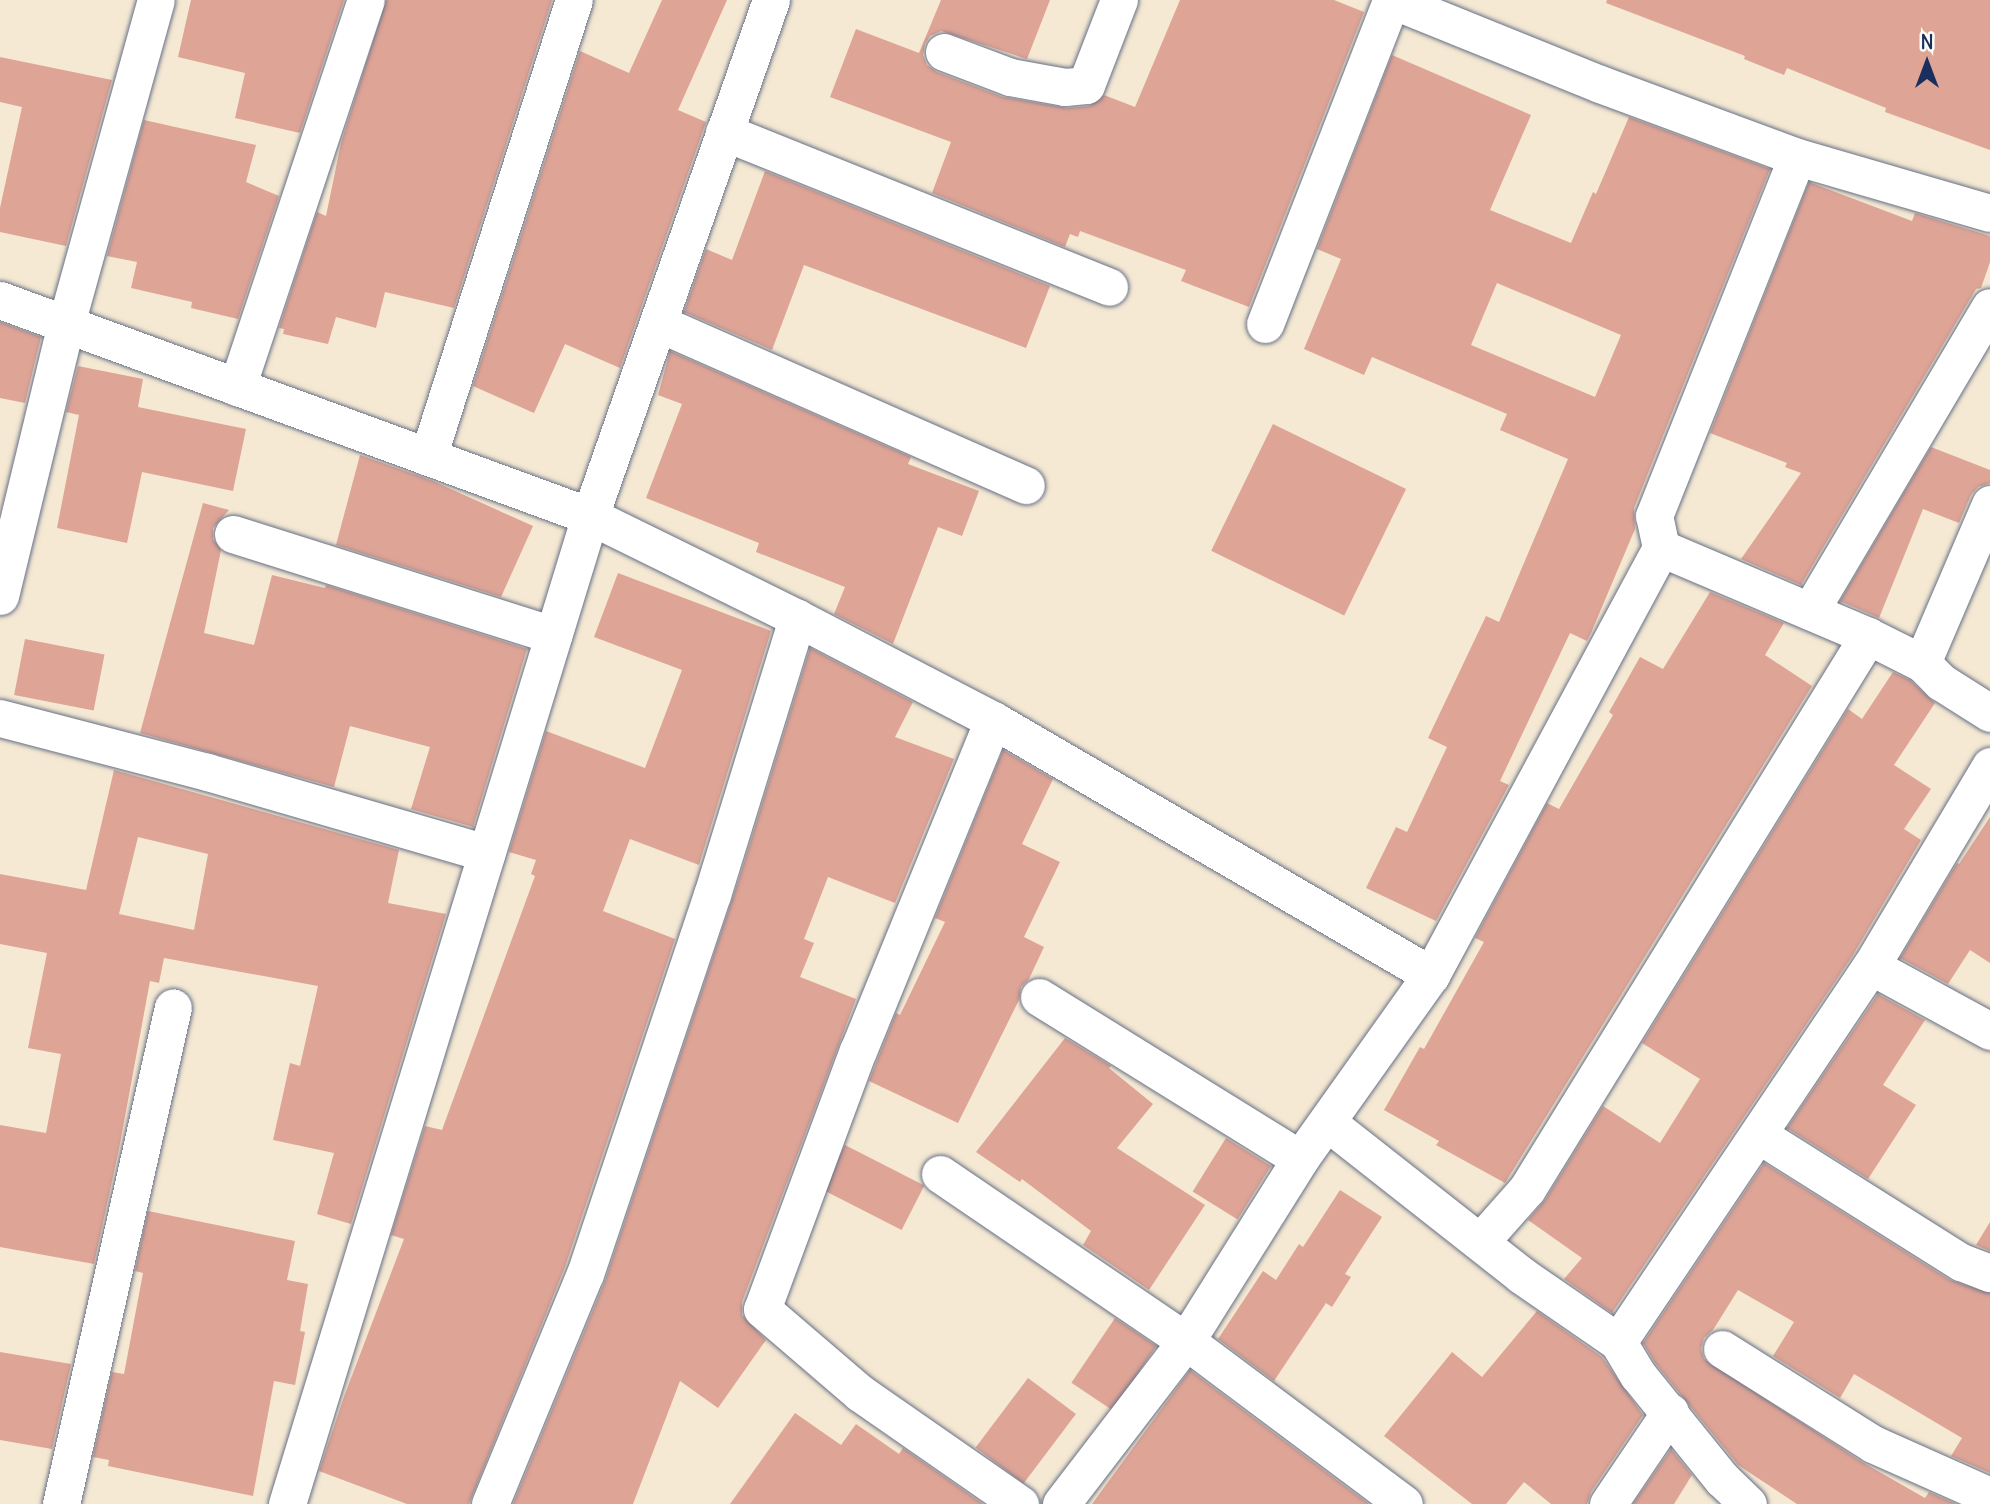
<!DOCTYPE html>
<style>
body{margin:0}
#map{position:relative;width:1990px;height:1504px;overflow:hidden;background:#f5e9d3;font-family:Delius,sans-serif}
div>[style]{position:absolute}
[style*='--x']{left:calc(var(--x)*1px);top:calc(var(--y)*1px);width:calc(var(--w)*1px);rotate:calc(var(--a)*1deg)}
.building>*{inset:0;background:#dea496;transform-origin:0 0}
.roads{filter:drop-shadow(0 0 2px #677087) drop-shadow(0 0 2px #677087)}
.minor>*{height:37px;margin:-18.5px;padding:0 18.5px;transform-origin:18.5px;border-radius:18.5px;background:#fff}
span{translate:-50% -50%;white-space:nowrap;text-align:center;line-height:1.15;-webkit-text-stroke:7px #fdfcf7;paint-order:stroke}
.north{position:absolute;left:1892px;top:28px;width:70px;height:70px;-webkit-text-stroke:5px #fdfcf7;paint-order:stroke;rotate:0deg;font-size:19px;font-weight:700;line-height:28px;text-align:center;color:#1b2f5e}
.north::after{content:'';display:block;margin:auto;width:24px;height:32px;background:#1b2f5e;clip-path:polygon(50% 0,100% 100%,50% 72%,0 100%)}
</style>
<div id="map">
<div class="building">
<i style="clip-path:polygon(191px 0,344px 0,300px 133px,235px 118px,245px 73px,178px 57px)"></i>
<i style="clip-path:polygon(386px 0,552px 0,454px 308px,385px 292px,376px 328px,336px 317px,328px 344px,283px 334px,284px 329px,279px 328px,317px 212px,326px 216px,341px 143px)"></i>
<i style="clip-path:polygon(662px 0,727px 0,678px 110px,706px 122px,620px 368px,565px 344px,534px 413px,473px 386px,580px 51px,629px 73px)"></i>
<i style="clip-path:polygon(941px 0,1050px 0,1027px 59px,941px 31px,930px 36px,925px 44px,923px 55px,927px 65px,937px 72px,1003px 97px,1067px 108px,1089px 106px,1104px 95px,1135px 107px,1180px 0,1334px 0,1364px 12px,1249px 307px,1181px 281px,1186px 270px,1080px 231px,1078px 237px,1070px 234px,1065px 247px,932px 193px,951px 142px,830px 97px,856px 29px,919px 53px)"></i>
<i style="clip-path:polygon(1607px 0,1990px 0,1990px 150px,1885px 112px,1886px 108px,1787px 68px,1784px 75px,1744px 59px,1745px 56px,1606px 3px)"></i>
<i style="clip-path:polygon(evenodd,1392px 55px,1531px 115px,1490px 210px,1571px 243px,1593px 192px,1596px 194px,1629px 117px,1770px 169px,1634px 508px,1635px 529px,1591px 633px,1587px 641px,1570px 633px,1500px 781px,1509px 785px,1436px 921px,1366px 888px,1396px 827px,1407px 832px,1447px 747px,1428px 738px,1486px 616px,1499px 622px,1568px 459px,1500px 430px,1507px 414px,1372px 357px,1364px 375px,1304px 349px,1341px 259px,1317px 249px,1392px 55px,1497px 283px,1621px 335px,1595px 397px,1471px 345px,1497px 283px)"></i>
<i style="clip-path:polygon(0 57px,112px 80px,66px 246px,0 232px,0 208px,22px 107px,0 102px)"></i>
<i style="clip-path:polygon(144px 120px,256px 145px,246px 182px,279px 196px,238px 319px,191px 308px,192px 302px,131px 288px,137px 262px,107px 256px)"></i>
<i style="clip-path:polygon(765px 171px,1050px 286px,1026px 348px,804px 265px,772px 350px,684px 312px,706px 249px,732px 260px)"></i>
<i style="clip-path:polygon(1809px 182px,1912px 221px,1915px 213px,1990px 236px,1990px 262px,1981px 288px,1976px 289px,1801px 585px,1741px 559px,1801px 473px,1785px 467px,1787px 463px,1710px 433px)"></i>
<i style="clip-path:polygon(0 322px,41px 337px,25px 403px,0 398px)"></i>
<i style="clip-path:polygon(670px 351px,911px 457px,908px 464px,979px 491px,962px 536px,938px 527px,893px 644px,834px 614px,845px 587px,756px 552px,759px 543px,646px 498px,682px 404px,658px 395px)"></i>
<i style="clip-path:polygon(78px 366px,143px 379px,138px 407px,246px 429px,233px 491px,142px 472px,127px 543px,57px 528px,79px 415px,66px 412px)"></i>
<i style="left:1273px;top:424px;width:148px;height:141px;rotate:26deg"></i>
<i style="clip-path:polygon(1931px 447px,1990px 470px,1990px 483px,1978px 487px,1971px 495px,1959px 523px,1923px 509px,1879px 618px,1840px 601px)"></i>
<i style="clip-path:polygon(360px 455px,433px 481px,533px 526px,501px 597px,336px 545px)"></i>
<i style="clip-path:polygon(203px 503px,229px 510px,213px 528px,213px 539px,221px 550px,204px 633px,254px 645px,272px 575px,325px 588px,326px 585px,527px 649px,473px 827px,411px 809px,430px 747px,350px 726px,334px 787px,140px 733px)"></i>
<i style="clip-path:polygon(618px 573px,771px 631px,699px 865px,630px 839px,603px 911px,675px 939px,565px 1267px,469px 1504px,407px 1504px,319px 1471px,345px 1394px,404px 1239px,391px 1235px,425px 1126px,442px 1130px,535px 876px,531px 874px,536px 860px,509px 852px,546px 731px,645px 768px,682px 670px,594px 637px)"></i>
<i style="clip-path:polygon(1710px 592px,1784px 623px,1765px 655px,1812px 686px,1505px 1183px,1436px 1145px,1439px 1141px,1384px 1110px,1420px 1047px,1424px 1049px,1484px 942px,1475px 938px,1547px 803px,1559px 809px,1613px 715px,1609px 712px,1640px 657px,1663px 669px)"></i>
<i style="left:25px;top:639px;width:81px;height:57px;rotate:11deg"></i>
<i style="clip-path:polygon(810px 648px,913px 702px,895px 737px,954px 759px,895px 903px,828px 877px,804px 939px,814px 943px,800px 977px,856px 999px,742px 1302px,742px 1315px,766px 1340px,718px 1408px,680px 1381px,633px 1504px,513px 1504px,605px 1281px,739px 879px)"></i>
<i style="clip-path:polygon(1893px 672px,1910px 680px,1935px 703px,1894px 765px,1931px 789px,1904px 829px,1921px 840px,1853px 955px,1612px 1313px,1564px 1279px,1582px 1258px,1528px 1220px,1545px 1200px,1603px 1106px,1660px 1143px,1700px 1079px,1642px 1043px,1848px 709px,1862px 719px)"></i>
<i style="clip-path:polygon(1003px 750px,1053px 779px,1022px 844px,1060px 862px,1024px 937px,1044px 947px,1029px 979px,1021px 987px,1019px 1000px,958px 1123px,869px 1081px,896px 1013px,900px 1015px,945px 922px,935px 918px)"></i>
<i style="clip-path:polygon(evenodd,114px 770px,399px 850px,388px 903px,446px 914px,351px 1224px,317px 1214px,334px 1153px,273px 1140px,290px 1063px,300px 1066px,318px 986px,164px 958px,159px 983px,150px 981px,119px 1149px,94px 1264px,0 1247px,0 1125px,46px 1133px,61px 1054px,28px 1048px,47px 953px,0 944px,0 874px,86px 890px,114px 770px,138px 837px,208px 854px,194px 930px,119px 914px,138px 837px)"></i>
<i style="clip-path:polygon(1990px 817px,1990px 963px,1970px 950px,1948px 984px,1900px 958px,1957px 863px,1959px 864px)"></i>
<i style="clip-path:polygon(1878px 994px,1925px 1020px,1883px 1085px,1916px 1105px,1868px 1179px,1787px 1128px)"></i>
<i style="clip-path:polygon(1065px 1038px,1111px 1066px,1109px 1068px,1153px 1104px,1117px 1148px,1205px 1205px,1149px 1290px,1083px 1245px,1091px 1231px,1022px 1179px,1020px 1182px,976px 1152px)"></i>
<i style="left:1226px;top:1138px;width:53px;height:63px;rotate:32deg"></i>
<i style="left:845px;top:1145px;width:89px;height:50px;rotate:27deg"></i>
<i style="clip-path:polygon(1764px 1163px,1950px 1280px,1990px 1293px,1990px 1473px,1951px 1456px,1962px 1438px,1854px 1374px,1840px 1398px,1773px 1356px,1794px 1322px,1738px 1290px,1713px 1330px,1704px 1338px,1701px 1349px,1704px 1359px,1862px 1462px,1925px 1498px,1929px 1492px,1956px 1504px,1797px 1504px,1738px 1465px,1655px 1363px,1643px 1343px)"></i>
<i style="clip-path:polygon(1340px 1190px,1382px 1217px,1345px 1274px,1351px 1277px,1332px 1307px,1326px 1303px,1274px 1381px,1218px 1339px,1263px 1271px,1276px 1280px,1299px 1244px,1303px 1247px)"></i>
<i style="clip-path:polygon(148px 1211px,295px 1241px,287px 1280px,308px 1284px,300px 1331px,305px 1332px,295px 1385px,274px 1381px,253px 1496px,108px 1466px,109px 1460px,93px 1457px,112px 1372px,124px 1374px,143px 1273px,135px 1271px)"></i>
<i style="clip-path:polygon(1990px 1222px,1990px 1251px,1976px 1245px)"></i>
<i style="clip-path:polygon(1537px 1311px,1602px 1357px,1643px 1415px,1591px 1492px,1587px 1504px,1551px 1504px,1524px 1482px,1506px 1504px,1472px 1504px,1384px 1436px,1452px 1352px,1482px 1377px)"></i>
<i style="left:1115px;top:1318px;width:50px;height:78px;rotate:34deg"></i>
<i style="clip-path:polygon(0 1352px,71px 1364px,52px 1449px,0 1440px)"></i>
<i style="clip-path:polygon(1190px 1370px,1369px 1504px,1092px 1504px)"></i>
<i style="left:1028px;top:1378px;width:60px;height:87px;rotate:37deg"></i>
<i style="clip-path:polygon(795px 1413px,841px 1445px,856px 1424px,899px 1454px,903px 1448px,983px 1504px,730px 1504px)"></i>
<i style="clip-path:polygon(1671px 1449px,1692px 1475px,1674px 1504px,1633px 1504px)"></i>
</div>
<div class="roads">
<div class="minor">
<i style="--x:1392;--y:0;--w:224;--a:22"></i>
<i style="--x:1600;--y:84;--w:210;--a:20.3"></i>
<i style="--x:1797;--y:157;--w:201;--a:16.2"></i>
<i style="--x:944;--y:52;--w:71;--a:20.7"></i>
<i style="--x:1010;--y:77;--w:56;--a:10.3"></i>
<i style="--x:1065;--y:87;--w:21;--a:-5"></i>
<i style="--x:1086;--y:85;--w:91;--a:-68.8"></i>
<i style="--x:724;--y:132;--w:415;--a:21.9"></i>
<i style="--x:0;--y:300;--w:628;--a:20.11"></i>
<i style="--x:590;--y:516;--w:231;--a:26.2"></i>
<i style="--x:797;--y:618;--w:221;--a:27.5"></i>
<i style="--x:993;--y:720;--w:507;--a:30.21"></i>
<i style="--x:658;--y:323;--w:402;--a:23.8"></i>
<i style="--x:1265;--y:324;--w:348;--a:-68.7"></i>
<i style="--x:237;--y:387;--w:408;--a:-71.6"></i>
<i style="--x:428;--y:457;--w:480;--a:-72.3"></i>
<i style="--x:233;--y:534;--w:336;--a:17.5"></i>
<i style="--x:1661;--y:548;--w:225;--a:23"></i>
<i style="--x:1868;--y:636;--w:60;--a:26.6"></i>
<i style="--x:1922;--y:663;--w:27;--a:45"></i>
<i style="--x:1941;--y:682;--w:58;--a:32.3"></i>
<i style="--x:0;--y:596;--w:280;--a:-76.4"></i>
<i style="--x:66;--y:324;--w:336;--a:-74.5"></i>
<i style="--x:1810;--y:611;--w:353;--a:-59.4"></i>
<i style="--x:1922;--y:663;--w:173;--a:-66.8"></i>
<i style="--x:0;--y:718;--w:214;--a:14.6"></i>
<i style="--x:207;--y:772;--w:291;--a:16.2"></i>
<i style="--x:993;--y:720;--w:357;--a:112.2"></i>
<i style="--x:858;--y:1050;--w:276;--a:110.3"></i>
<i style="--x:762;--y:1309;--w:129;--a:40.6"></i>
<i style="--x:860;--y:1393;--w:195;--a:34.8"></i>
<i style="--x:1871;--y:966;--w:136;--a:28.6"></i>
<i style="--x:1039;--y:997;--w:307;--a:31.8"></i>
<i style="--x:1328;--y:1123;--w:246;--a:38.2"></i>
<i style="--x:1521;--y:1275;--w:118;--a:34.6"></i>
<i style="--x:1618;--y:1342;--w:39;--a:59"></i>
<i style="--x:1638;--y:1375;--w:134;--a:51.1"></i>
<i style="--x:1722;--y:1479;--w:36;--a:44"></i>
<i style="--x:1759;--y:1135;--w:239;--a:32.2"></i>
<i style="--x:1961;--y:1262;--w:31;--a:21"></i>
<i style="--x:940;--y:1174;--w:297;--a:34.2"></i>
<i style="--x:1186;--y:1341;--w:272;--a:36.8"></i>
<i style="--x:1481;--y:1241;--w:69;--a:-48.5"></i>
<i style="--x:1527;--y:1189;--w:650;--a:-58.34"></i>
<i style="--x:1618;--y:1342;--w:453;--a:-56.1"></i>
<i style="--x:1871;--y:966;--w:233;--a:-59.2"></i>
<i style="--x:1722;--y:1349;--w:178;--a:32.2"></i>
<i style="--x:1873;--y:1444;--w:128;--a:24"></i>
<i style="--x:61;--y:1504;--w:509;--a:-77.3"></i>
<i style="--x:287;--y:1504;--w:1033;--a:-72.95"></i>
<i style="--x:590;--y:516;--w:547;--a:-70.67"></i>
<i style="--x:490;--y:1504;--w:249;--a:-67.6"></i>
<i style="--x:585;--y:1274;--w:400;--a:-71.5"></i>
<i style="--x:712;--y:895;--w:290;--a:-72.9"></i>
<i style="--x:1061;--y:1504;--w:205;--a:-52.5"></i>
<i style="--x:1186;--y:1341;--w:215;--a:-57.9"></i>
<i style="--x:1300;--y:1159;--w:226;--a:-54.6"></i>
<i style="--x:1431;--y:975;--w:485;--a:-61.7"></i>
<i style="--x:1661;--y:548;--w:33;--a:-102"></i>
<i style="--x:1654;--y:516;--w:386;--a:-68.3"></i>
<i style="--x:1608;--y:1504;--w:111;--a:-56"></i>
</div>
</div>
<div class="north">N</div>
</div>
